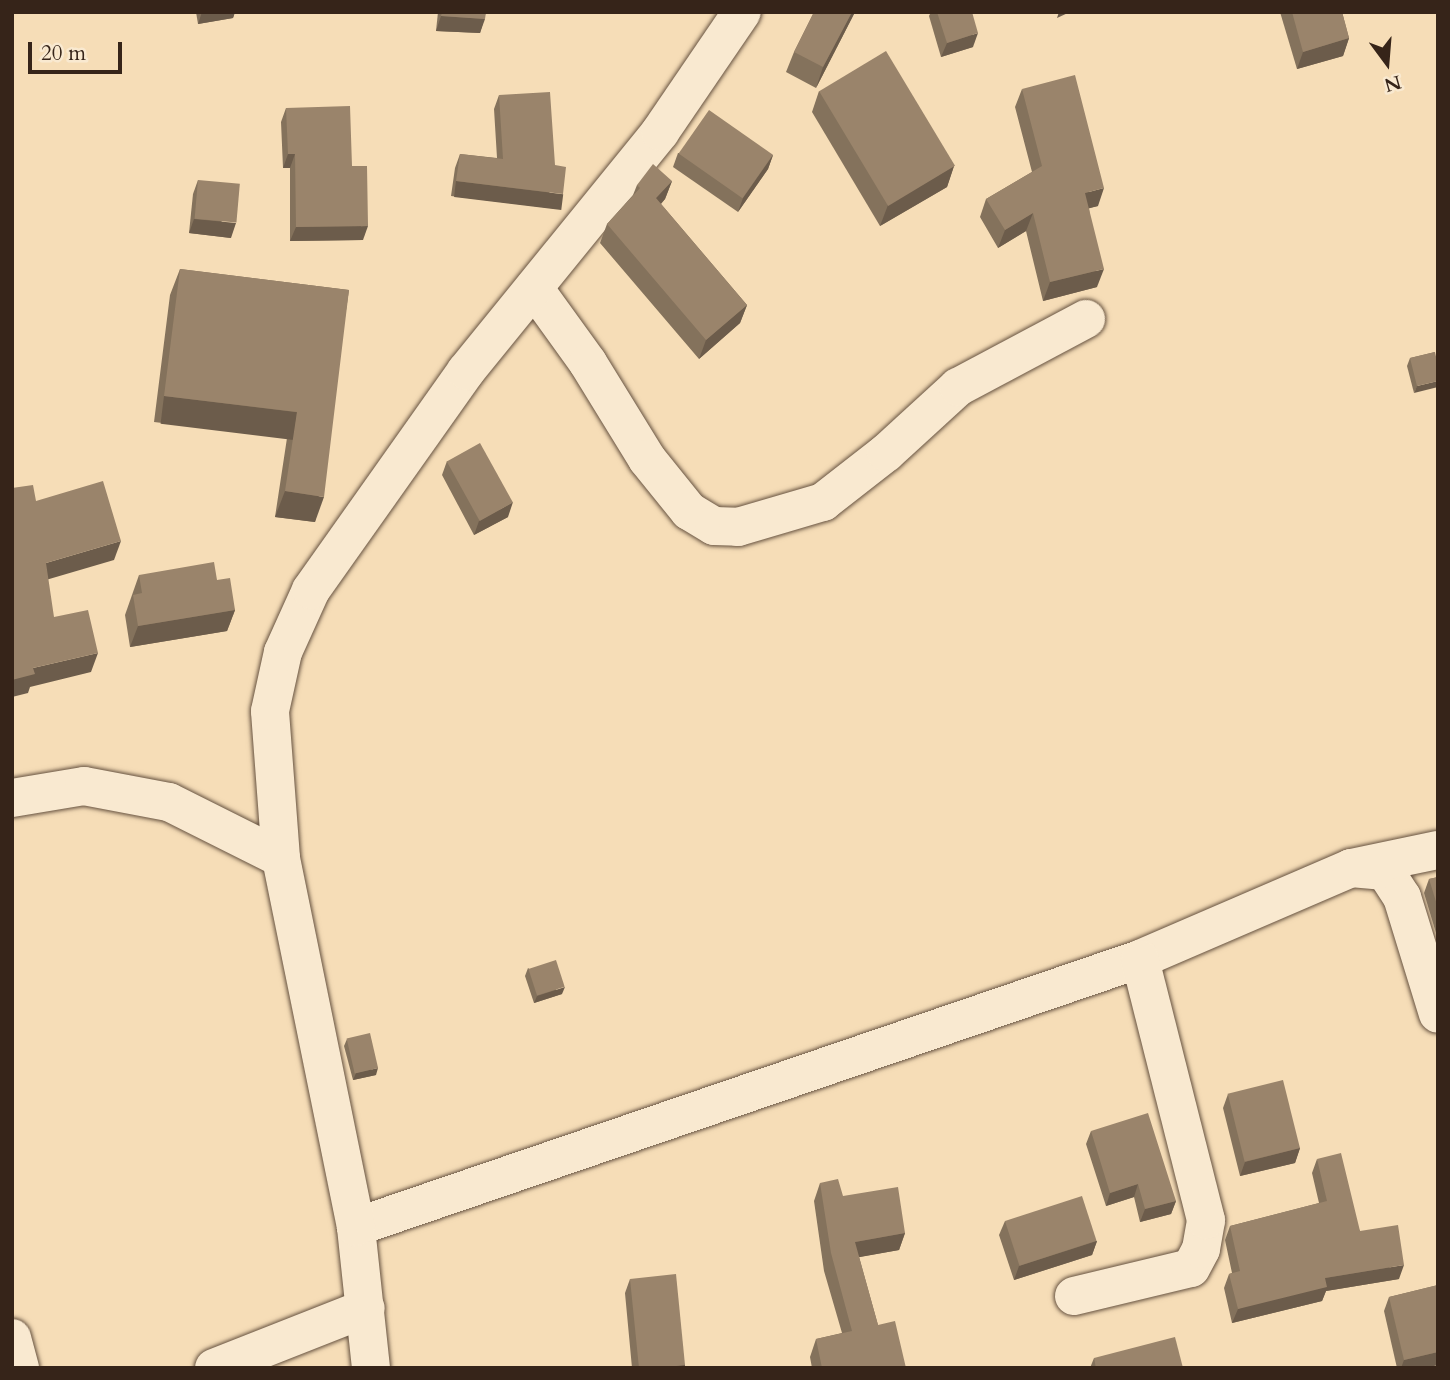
<!DOCTYPE html>
<style>
body{margin:0}
#map{position:relative;width:1450px;height:1380px;overflow:hidden;background:#f6ddb7;font-family:Cardo,serif}
div>[style]{position:absolute}
[style*='--x']{left:calc(var(--x)*1px);top:calc(var(--y)*1px);width:calc(var(--w)*1px);rotate:calc(var(--a)*1deg)}
.roads{filter:drop-shadow(0 0 2px #665240) drop-shadow(0 0 2px #665240)}
.minor>*{height:38px;margin:-19px;padding:0 19px;transform-origin:19px;border-radius:19px;background:#f9e9d0}
.wall>*{inset:0;background:#84725c}
.shaded-wall>*{inset:0;background:#6c5c4b;transform-origin:0 0}
.building>*{inset:0;background:#9a846b;transform-origin:0 0}
span{translate:-50% -50%;white-space:nowrap;text-align:center;line-height:1.15;-webkit-text-stroke:5px #f9e9d0;paint-order:stroke}
.frame{position:absolute;inset:0;border:14px solid #362419;pointer-events:none}
.north{position:absolute;left:1352px;top:28px;width:70px;height:70px;-webkit-text-stroke:5px #f9e9d0;paint-order:stroke;rotate:164deg;font-size:19px;font-weight:700;line-height:28px;text-align:center;color:#362419}
.north::after{content:'';display:block;margin:auto;width:24px;height:32px;background:#362419;clip-path:polygon(50% 0,100% 100%,50% 72%,0 100%)}
.scale{position:absolute;left:28px;top:42px;width:94px;height:32px;box-sizing:border-box;border:4px solid #362419;border-top:0;padding-left:9px;font-size:21px;line-height:24px;white-space:nowrap;color:#362419;-webkit-text-stroke:5px #f9e9d0;paint-order:stroke}
</style>
<div id="map">
<div class="roads">
<div class="minor">
<i style="--x:534;--y:288;--w:92;--a:54.2"></i>
<i style="--x:588;--y:363;--w:113;--a:58.4"></i>
<i style="--x:647;--y:459;--w:67;--a:51.1"></i>
<i style="--x:689;--y:511;--w:29;--a:31"></i>
<i style="--x:714;--y:526;--w:24;--a:2"></i>
<i style="--x:738;--y:527;--w:89;--a:-16.4"></i>
<i style="--x:823;--y:502;--w:80;--a:-37.9"></i>
<i style="--x:886;--y:453;--w:98;--a:-42.5"></i>
<i style="--x:958;--y:387;--w:145;--a:-28"></i>
<i style="--x:12;--y:798;--w:73;--a:-9.5"></i>
<i style="--x:84;--y:786;--w:86;--a:10.7"></i>
<i style="--x:169;--y:802;--w:125;--a:26.6"></i>
<i style="--x:1351;--y:868;--w:34;--a:5"></i>
<i style="--x:1385;--y:871;--w:31;--a:57"></i>
<i style="--x:1402;--y:897;--w:122;--a:72.9"></i>
<i style="--x:356;--y:1227;--w:829;--a:-18.87"></i>
<i style="--x:1140;--y:959;--w:230;--a:-23.3"></i>
<i style="--x:1351;--y:868;--w:89;--a:-11.7"></i>
<i style="--x:1074;--y:1296;--w:120;--a:-13.5"></i>
<i style="--x:1191;--y:1268;--w:21;--a:-62"></i>
<i style="--x:1201;--y:1249;--w:29;--a:-80"></i>
<i style="--x:1206;--y:1220;--w:269;--a:-104.2"></i>
<i style="--x:12;--y:1338;--w:31;--a:75"></i>
<i style="--x:214;--y:1368;--w:163;--a:-21.5"></i>
<i style="--x:371;--y:1368;--w:142;--a:-96.1"></i>
<i style="--x:356;--y:1227;--w:377;--a:-101.5"></i>
<i style="--x:281;--y:858;--w:147;--a:-94.3"></i>
<i style="--x:270;--y:711;--w:60;--a:-77.6"></i>
<i style="--x:283;--y:652;--w:68;--a:-65.7"></i>
<i style="--x:311;--y:590;--w:268;--a:-54.7"></i>
<i style="--x:466;--y:371;--w:308;--a:-50.9"></i>
<i style="--x:660;--y:132;--w:145;--a:-55.7"></i>
</div>
</div>
<div class="wall">
<i style="clip-path:polygon(196px 12px,235px 12px,233px 18px,198px 24px)"></i>
<i style="clip-path:polygon(438px 12px,486px 12px,480px 33px,436px 31px)"></i>
<i style="clip-path:polygon(814px 12px,855px 12px,816px 88px,786px 72px,794px 52px)"></i>
<i style="clip-path:polygon(931px 12px,972px 12px,973px 47px,941px 57px,929px 16px)"></i>
<i style="clip-path:polygon(1280px 12px,1342px 12px,1349px 38px,1343px 56px,1297px 69px)"></i>
<i style="clip-path:polygon(1022px 89px,1098px 206px,1089px 208px,1097px 287px,1043px 301px,1026px 231px,998px 248px,980px 217px,986px 199px,1032px 172px,1015px 107px)"></i>
<i style="clip-path:polygon(819px 91px,954px 166px,947px 187px,880px 226px,812px 112px)"></i>
<i style="clip-path:polygon(499px 95px,558px 209px,451px 196px,455px 168px,460px 154px,497px 158px,494px 109px)"></i>
<i style="clip-path:polygon(286px 108px,352px 166px,363px 240px,290px 241px,290px 168px,283px 168px,281px 122px)"></i>
<i style="clip-path:polygon(678px 153px,773px 155px,768px 169px,738px 212px,673px 167px)"></i>
<i style="clip-path:polygon(198px 180px,231px 238px,189px 233px,193px 194px)"></i>
<i style="clip-path:polygon(672px 181px,665px 199px,661px 204px,747px 305px,740px 323px,699px 359px,600px 243px,607px 224px,633px 195px,637px 185px)"></i>
<i style="clip-path:polygon(180px 269px,349px 290px,315px 522px,275px 517px,287px 438px,154px 422px,170px 295px)"></i>
<i style="clip-path:polygon(1435px 352px,1414px 393px,1407px 366px,1410px 358px)"></i>
<i style="clip-path:polygon(447px 461px,508px 517px,474px 535px,442px 475px)"></i>
<i style="clip-path:polygon(139px 575px,217px 580px,235px 610px,227px 631px,130px 647px,125px 615px)"></i>
<i style="clip-path:polygon(1438px 877px,1438px 933px,1436px 933px,1424px 893px,1429px 879px)"></i>
<i style="clip-path:polygon(528px 968px,562px 994px,534px 1003px,525px 976px)"></i>
<i style="clip-path:polygon(347px 1039px,376px 1075px,353px 1080px,344px 1046px)"></i>
<i style="clip-path:polygon(1228px 1094px,1300px 1148px,1295px 1163px,1240px 1176px,1223px 1108px)"></i>
<i style="clip-path:polygon(1091px 1131px,1176px 1201px,1171px 1214px,1140px 1222px,1134px 1197px,1106px 1206px,1086px 1144px)"></i>
<i style="clip-path:polygon(1317px 1159px,1360px 1231px,1399px 1279px,1326px 1291px,1322px 1301px,1232px 1323px,1224px 1288px,1229px 1274px,1232px 1273px,1225px 1240px,1230px 1226px,1319px 1203px,1312px 1173px)"></i>
<i style="clip-path:polygon(820px 1183px,905px 1233px,899px 1250px,859px 1257px,878px 1325px,906px 1368px,812px 1368px,810px 1357px,816px 1339px,842px 1333px,824px 1271px,814px 1201px)"></i>
<i style="clip-path:polygon(1005px 1221px,1097px 1241px,1092px 1255px,1014px 1280px,999px 1235px)"></i>
<i style="clip-path:polygon(630px 1279px,685px 1365px,684px 1368px,632px 1368px,625px 1293px)"></i>
<i style="clip-path:polygon(1438px 1285px,1438px 1365px,1424px 1368px,1397px 1368px,1384px 1311px,1389px 1297px)"></i>
<i style="clip-path:polygon(1094px 1358px,1183px 1368px,1090px 1368px)"></i>
</div>
<div class="shaded-wall">
<i style="clip-path:polygon(202px 12px,235px 12px,233px 18px,198px 24px)"></i>
<i style="clip-path:polygon(852px 12px,855px 12px,816px 88px,823px 67px)"></i>
<i style="clip-path:polygon(1059px 12px,1070px 12px,1057px 18px)"></i>
<i style="clip-path:polygon(441px 16px,485px 19px,480px 33px,436px 31px)"></i>
<i style="clip-path:polygon(978px 33px,973px 47px,941px 57px,947px 43px)"></i>
<i style="clip-path:polygon(1349px 38px,1343px 56px,1297px 69px,1303px 52px)"></i>
<i style="clip-path:polygon(288px 154px,295px 154px,290px 168px,283px 168px)"></i>
<i style="clip-path:polygon(773px 155px,768px 169px,738px 212px,743px 198px)"></i>
<i style="clip-path:polygon(954px 166px,947px 187px,880px 226px,888px 205px)"></i>
<i style="left:456px;top:181px;width:108px;height:16px;rotate:7deg"></i>
<i style="clip-path:polygon(672px 181px,665px 199px,649px 217px,656px 198px)"></i>
<i style="clip-path:polygon(1104px 188px,1098px 206px,1079px 211px,1085px 193px)"></i>
<i style="clip-path:polygon(1033px 213px,1026px 231px,998px 248px,1005px 230px)"></i>
<i style="clip-path:polygon(194px 219px,236px 223px,231px 238px,189px 233px)"></i>
<i style="clip-path:polygon(368px 226px,363px 240px,290px 241px,296px 227px)"></i>
<i style="clip-path:polygon(1104px 269px,1097px 287px,1043px 301px,1050px 282px)"></i>
<i style="clip-path:polygon(747px 305px,740px 323px,699px 359px,706px 340px)"></i>
<i style="clip-path:polygon(1438px 381px,1438px 387px,1414px 393px,1417px 386px)"></i>
<i style="left:164px;top:396px;width:134px;height:28px;rotate:7deg"></i>
<i style="clip-path:polygon(285px 491px,324px 497px,315px 522px,275px 517px)"></i>
<i style="clip-path:polygon(513px 502px,508px 517px,474px 535px,479px 521px)"></i>
<i style="clip-path:polygon(121px 541px,114px 560px,39px 582px,46px 563px)"></i>
<i style="clip-path:polygon(235px 610px,227px 631px,130px 647px,138px 626px)"></i>
<i style="clip-path:polygon(98px 653px,91px 672px,30px 687px,28px 693px,12px 697px,12px 680px,33px 668px)"></i>
<i style="clip-path:polygon(565px 987px,562px 994px,534px 1003px,537px 996px)"></i>
<i style="clip-path:polygon(378px 1068px,376px 1075px,353px 1080px,356px 1073px)"></i>
<i style="clip-path:polygon(1300px 1148px,1295px 1163px,1240px 1176px,1245px 1162px)"></i>
<i style="clip-path:polygon(1138px 1184px,1134px 1197px,1106px 1206px,1110px 1193px)"></i>
<i style="clip-path:polygon(1176px 1201px,1171px 1214px,1140px 1222px,1145px 1209px)"></i>
<i style="clip-path:polygon(905px 1233px,899px 1250px,849px 1259px,855px 1242px)"></i>
<i style="clip-path:polygon(1097px 1241px,1092px 1255px,1014px 1280px,1019px 1266px)"></i>
<i style="clip-path:polygon(1404px 1265px,1399px 1279px,1326px 1291px,1322px 1301px,1232px 1323px,1238px 1309px,1325px 1278px)"></i>
<i style="clip-path:polygon(1438px 1352px,1438px 1365px,1424px 1368px,1401px 1368px,1404px 1360px)"></i>
<i style="clip-path:polygon(685px 1365px,684px 1368px,659px 1368px)"></i>
</div>
<div class="building">
<i style="clip-path:polygon(442px 12px,486px 12px,485px 19px,441px 16px)"></i>
<i style="clip-path:polygon(814px 12px,852px 12px,823px 67px,794px 52px)"></i>
<i style="clip-path:polygon(937px 12px,972px 12px,978px 33px,947px 43px)"></i>
<i style="clip-path:polygon(1292px 12px,1342px 12px,1349px 38px,1303px 52px)"></i>
<i style="left:886px;top:51px;width:134px;height:78px;rotate:59deg"></i>
<i style="clip-path:polygon(1075px 75px,1104px 188px,1085px 193px,1104px 269px,1050px 282px,1033px 213px,1005px 230px,986px 199px,1042px 166px,1022px 89px)"></i>
<i style="clip-path:polygon(550px 92px,555px 165px,566px 167px,563px 194px,456px 181px,460px 154px,503px 159px,499px 95px)"></i>
<i style="clip-path:polygon(350px 106px,352px 166px,367px 166px,368px 226px,296px 227px,295px 154px,288px 154px,286px 108px)"></i>
<i style="left:709px;top:110px;width:78px;height:53px;rotate:35deg"></i>
<i style="clip-path:polygon(653px 164px,672px 181px,656px 198px,747px 305px,706px 340px,607px 224px,640px 188px,637px 185px)"></i>
<i style="left:198px;top:180px;width:42px;height:39px;rotate:5deg"></i>
<i style="clip-path:polygon(180px 269px,349px 290px,324px 497px,285px 491px,297px 412px,164px 396px)"></i>
<i style="clip-path:polygon(1435px 352px,1438px 366px,1438px 381px,1417px 386px,1410px 358px)"></i>
<i style="left:480px;top:443px;width:68px;height:38px;rotate:61deg"></i>
<i style="clip-path:polygon(103px 481px,121px 541px,46px 563px,54px 617px,88px 610px,98px 653px,33px 668px,35px 674px,12px 680px,12px 488px,33px 485px,36px 501px)"></i>
<i style="clip-path:polygon(214px 562px,217px 580px,230px 578px,235px 610px,138px 626px,133px 595px,142px 593px,139px 575px)"></i>
<i style="clip-path:polygon(1438px 877px,1438px 908px,1429px 879px)"></i>
<i style="left:556px;top:960px;width:28px;height:29px;rotate:72deg"></i>
<i style="left:370px;top:1033px;width:36px;height:24px;rotate:77deg"></i>
<i style="left:1283px;top:1080px;width:70px;height:57px;rotate:76deg"></i>
<i style="clip-path:polygon(1148px 1113px,1176px 1201px,1145px 1209px,1138px 1184px,1110px 1193px,1091px 1131px)"></i>
<i style="clip-path:polygon(1341px 1153px,1360px 1231px,1398px 1225px,1404px 1265px,1325px 1278px,1327px 1287px,1238px 1309px,1229px 1274px,1240px 1271px,1230px 1226px,1327px 1201px,1317px 1159px)"></i>
<i style="clip-path:polygon(838px 1179px,843px 1196px,898px 1187px,905px 1233px,855px 1242px,878px 1325px,895px 1321px,906px 1368px,822px 1368px,816px 1339px,852px 1331px,831px 1253px,820px 1183px)"></i>
<i style="left:1082px;top:1196px;width:47px;height:81px;rotate:72deg"></i>
<i style="clip-path:polygon(676px 1274px,685px 1365px,659px 1368px,639px 1368px,630px 1279px)"></i>
<i style="clip-path:polygon(1438px 1285px,1438px 1352px,1404px 1360px,1389px 1297px)"></i>
<i style="clip-path:polygon(1175px 1337px,1183px 1368px,1096px 1368px,1094px 1358px)"></i>
</div>
<div class="frame"></div>
<div class="north">N</div>
<div class="scale">20 m</div>
</div>
